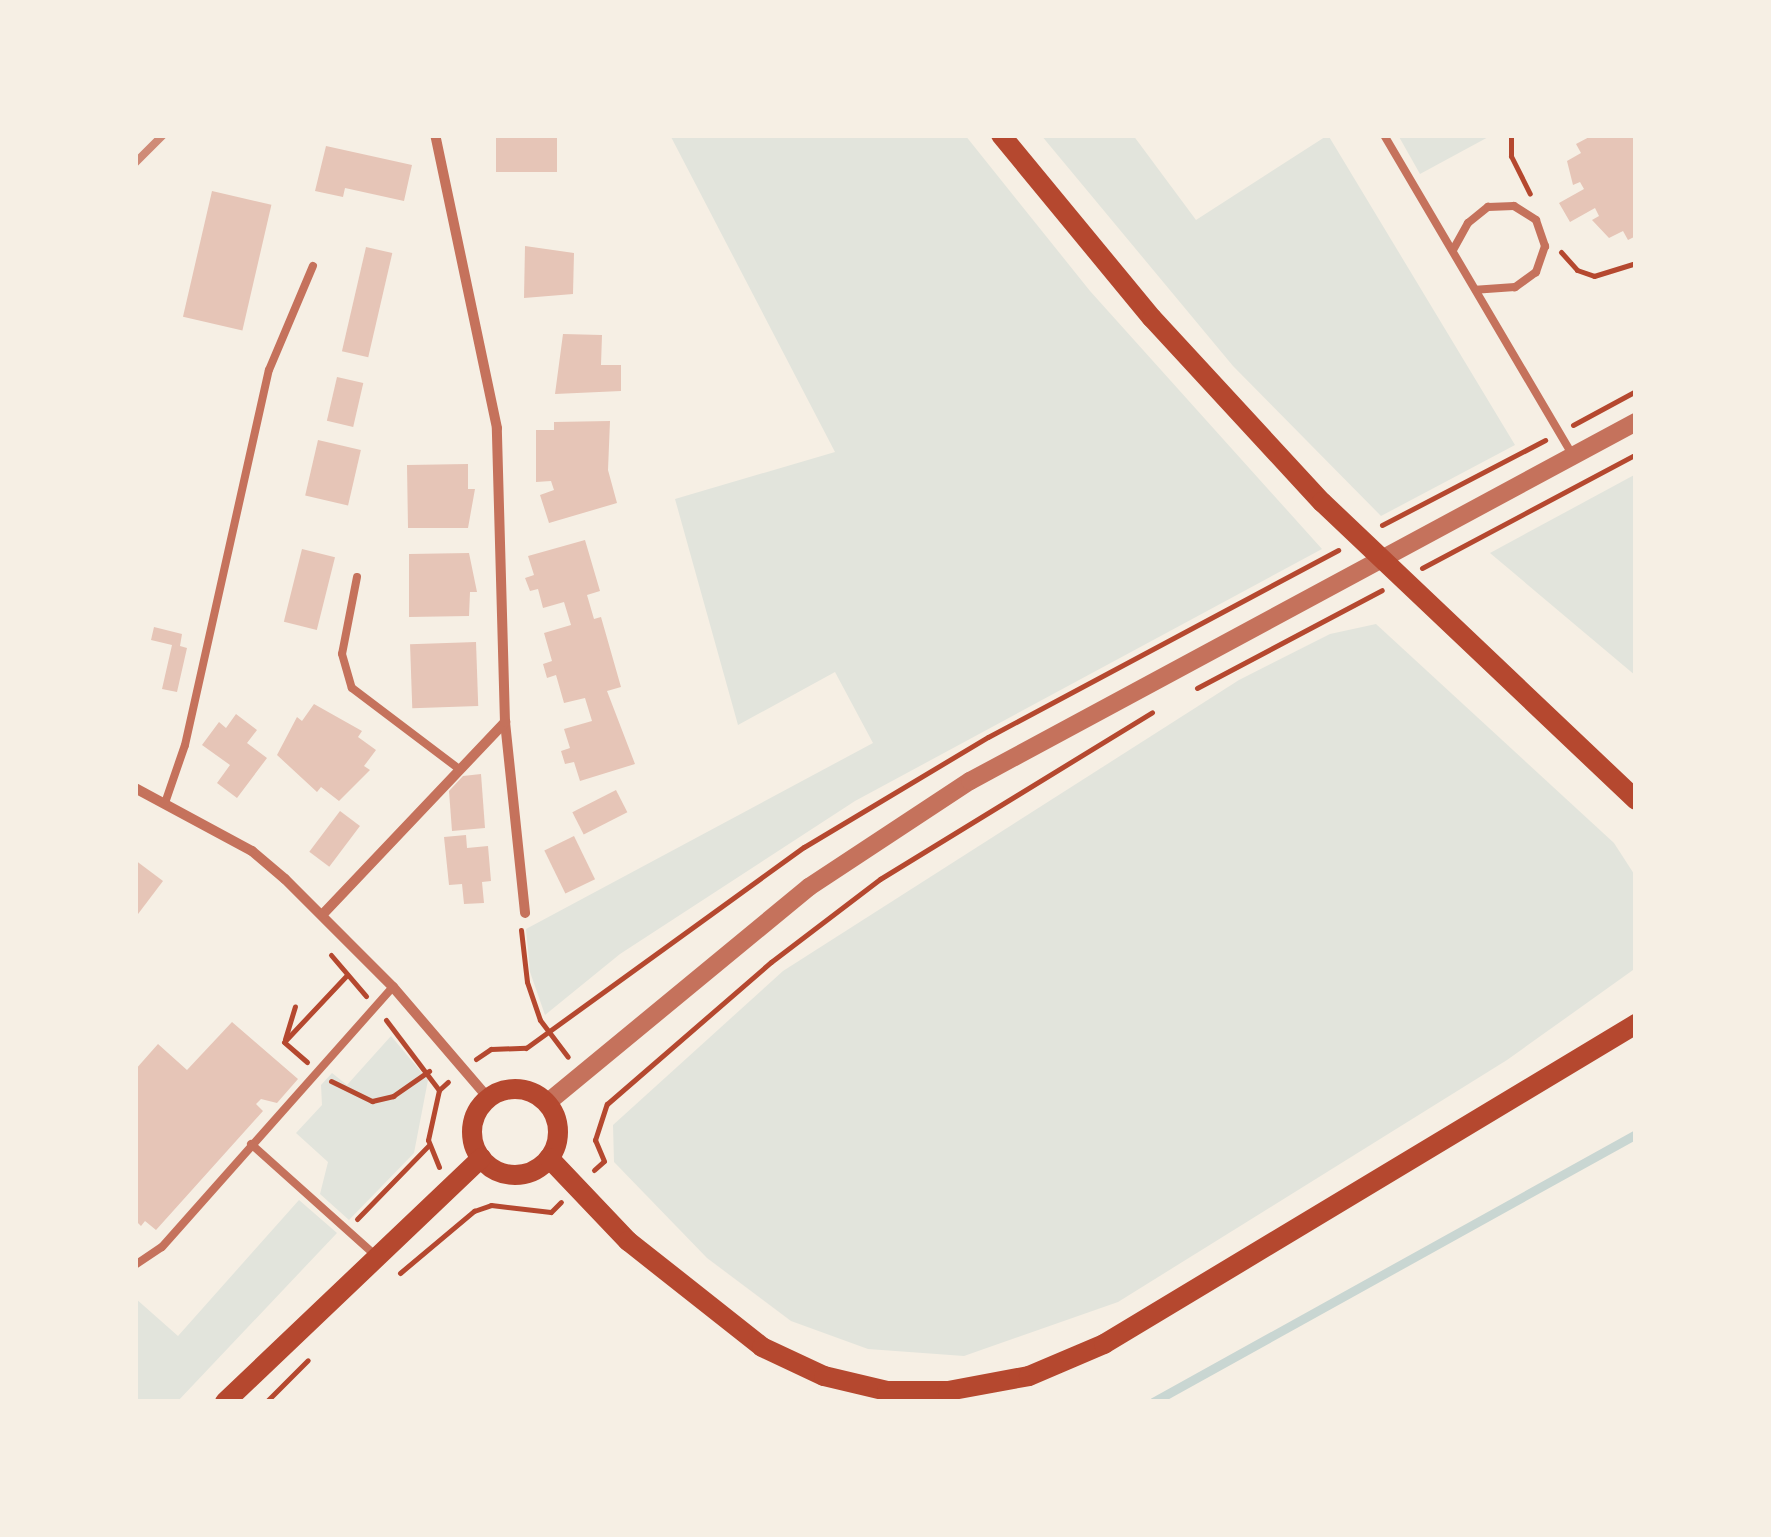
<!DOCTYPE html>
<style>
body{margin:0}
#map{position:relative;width:1771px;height:1537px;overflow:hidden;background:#f6efe4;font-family:Lora,serif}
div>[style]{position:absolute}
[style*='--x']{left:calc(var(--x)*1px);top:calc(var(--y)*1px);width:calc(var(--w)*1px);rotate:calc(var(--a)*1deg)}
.green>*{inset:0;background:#e2e4dc}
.stream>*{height:9px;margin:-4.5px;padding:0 4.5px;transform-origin:4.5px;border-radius:4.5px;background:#c9d6d2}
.building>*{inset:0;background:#e6c5b7;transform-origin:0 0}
.path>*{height:5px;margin:-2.5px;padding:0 2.5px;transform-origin:2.5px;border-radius:2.5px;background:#b5482f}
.service>*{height:8px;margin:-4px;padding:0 4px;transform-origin:4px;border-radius:4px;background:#c5725c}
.minor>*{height:10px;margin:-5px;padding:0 5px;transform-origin:5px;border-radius:5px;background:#c5725c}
.tertiary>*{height:18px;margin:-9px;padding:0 9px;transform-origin:9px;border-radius:9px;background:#c5725c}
.secondary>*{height:20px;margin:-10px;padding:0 10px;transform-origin:10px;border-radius:10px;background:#b5482f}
.secondary>.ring{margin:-10px;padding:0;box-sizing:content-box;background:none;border:20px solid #b5482f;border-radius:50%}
.rail>*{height:8px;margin:-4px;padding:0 4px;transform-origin:4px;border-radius:4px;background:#cf8b77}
span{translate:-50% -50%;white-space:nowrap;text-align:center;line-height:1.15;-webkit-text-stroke:8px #f6efe4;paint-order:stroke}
.frame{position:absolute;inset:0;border:138px solid #f6efe4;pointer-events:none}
</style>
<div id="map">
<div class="green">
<i style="clip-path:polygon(670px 135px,965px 135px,1090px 291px,1322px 549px,855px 801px,620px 954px,545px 1015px,530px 972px,526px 929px,873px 743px,835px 672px,738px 725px,675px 499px,835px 452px)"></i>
<i style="clip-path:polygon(1041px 135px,1133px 135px,1196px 220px,1328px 135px,1515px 445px,1381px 516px,1233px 366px)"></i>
<i style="clip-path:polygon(1398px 135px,1492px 135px,1420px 174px)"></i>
<i style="clip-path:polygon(1636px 474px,1636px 676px,1490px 553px)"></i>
<i style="clip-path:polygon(1376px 624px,1614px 843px,1636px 877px,1633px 970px,1507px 1060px,1118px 1302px,964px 1356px,868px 1349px,791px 1321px,707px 1258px,614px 1162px,613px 1125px,783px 971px,1239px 680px,1330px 634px)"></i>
<i style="clip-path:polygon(391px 1036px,428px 1080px,414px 1153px,349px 1220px,320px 1194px,328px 1162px,296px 1133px,322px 1105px,321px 1085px,332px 1073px,347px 1085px)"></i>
<i style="clip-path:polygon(299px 1200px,337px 1233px,177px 1402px,135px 1402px,135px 1298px,178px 1336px)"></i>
</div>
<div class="stream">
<i style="--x:1153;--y:1402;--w:552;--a:-29.02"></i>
</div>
<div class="building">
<i style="left:557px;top:135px;width:37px;height:61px;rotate:90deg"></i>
<i style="clip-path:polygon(1593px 135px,1636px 135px,1636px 236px,1628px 240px,1623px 231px,1609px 238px,1592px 220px,1599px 216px,1595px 208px,1570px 222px,1559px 203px,1584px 189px,1580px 182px,1573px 185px,1567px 161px,1581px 153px,1576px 144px)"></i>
<i style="clip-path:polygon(326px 146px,412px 165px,404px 201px,345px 188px,343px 197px,315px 191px)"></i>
<i style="left:212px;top:191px;width:61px;height:129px;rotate:13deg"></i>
<i style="clip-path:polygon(525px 246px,574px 253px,573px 294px,524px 298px)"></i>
<i style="left:366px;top:247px;width:27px;height:107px;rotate:13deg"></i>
<i style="clip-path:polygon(563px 334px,602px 335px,601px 365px,621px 365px,621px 391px,555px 394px)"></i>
<i style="left:337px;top:377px;width:27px;height:45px;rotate:13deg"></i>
<i style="clip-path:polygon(610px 421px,608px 470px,617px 503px,549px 523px,540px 495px,554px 490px,551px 481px,536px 482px,536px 430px,554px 430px,554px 422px)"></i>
<i style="left:318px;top:440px;width:44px;height:57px;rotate:13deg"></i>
<i style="clip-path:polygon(468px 464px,468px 489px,475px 489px,468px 528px,408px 528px,407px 465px)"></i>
<i style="clip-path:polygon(585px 540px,600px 591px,587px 595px,594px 619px,601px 617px,621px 687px,607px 691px,635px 764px,580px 781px,574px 762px,565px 764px,561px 751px,570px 748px,564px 729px,592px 721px,585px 698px,564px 703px,556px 675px,547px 678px,543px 664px,552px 661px,544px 633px,571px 625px,564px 602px,543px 608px,538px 589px,530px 591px,525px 578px,534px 575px,528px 556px)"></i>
<i style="left:302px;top:549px;width:34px;height:75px;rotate:14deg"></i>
<i style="clip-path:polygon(469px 553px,477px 592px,470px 592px,469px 616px,409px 617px,409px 554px)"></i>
<i style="clip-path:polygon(154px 627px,182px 634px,180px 646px,187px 648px,177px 692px,162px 689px,172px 645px,151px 640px)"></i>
<i style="left:476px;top:642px;width:64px;height:66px;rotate:88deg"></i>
<i style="clip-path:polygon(314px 704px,362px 731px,358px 737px,376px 750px,364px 766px,370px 770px,339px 801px,321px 787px,317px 792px,277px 755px,297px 717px,302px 721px)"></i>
<i style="clip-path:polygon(236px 714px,257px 730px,247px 743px,267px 758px,237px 798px,217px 783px,230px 765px,202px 745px,219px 722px,226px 728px)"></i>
<i style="clip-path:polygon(481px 774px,485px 828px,452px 831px,449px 791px,463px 776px)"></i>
<i style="left:616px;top:790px;width:25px;height:49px;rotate:63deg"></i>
<i style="left:340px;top:811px;width:25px;height:51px;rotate:37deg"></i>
<i style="clip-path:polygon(466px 835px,467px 848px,488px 846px,491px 881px,482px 882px,484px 903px,464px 904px,462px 884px,449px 885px,444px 837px)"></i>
<i style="left:574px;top:836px;width:48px;height:33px;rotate:64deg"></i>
<i style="clip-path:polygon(135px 860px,163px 881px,135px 918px)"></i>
<i style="clip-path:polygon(232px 1022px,298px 1079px,277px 1103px,261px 1099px,256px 1104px,263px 1111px,156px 1230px,145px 1221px,141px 1226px,135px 1220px,135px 1070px,158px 1044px,187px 1070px)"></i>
</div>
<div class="path">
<i style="--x:1511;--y:135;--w:21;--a:90"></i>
<i style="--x:1511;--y:156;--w:42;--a:63.4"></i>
<i style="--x:1561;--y:252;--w:24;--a:48"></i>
<i style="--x:1577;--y:270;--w:18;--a:19"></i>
<i style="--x:1594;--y:276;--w:44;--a:-17.2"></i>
<i style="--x:1573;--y:425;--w:72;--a:-28.4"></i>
<i style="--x:1382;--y:525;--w:184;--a:-27.5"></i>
<i style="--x:1422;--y:568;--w:242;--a:-28"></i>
<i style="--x:1197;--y:688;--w:209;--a:-27.9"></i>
<i style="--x:521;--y:930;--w:52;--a:83.4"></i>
<i style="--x:527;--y:982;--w:40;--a:71.1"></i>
<i style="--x:540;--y:1020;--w:46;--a:52.9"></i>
<i style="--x:331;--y:955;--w:54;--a:49.5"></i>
<i style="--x:386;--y:1020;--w:88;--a:52.9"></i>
<i style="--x:285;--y:1039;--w:34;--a:-73"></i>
<i style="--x:476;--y:1059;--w:18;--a:-34"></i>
<i style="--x:491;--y:1049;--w:35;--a:-2"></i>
<i style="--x:526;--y:1048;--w:343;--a:-35.9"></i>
<i style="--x:804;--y:847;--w:214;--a:-30.9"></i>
<i style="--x:988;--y:737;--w:397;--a:-28.1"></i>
<i style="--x:307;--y:1062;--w:30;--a:-139"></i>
<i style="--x:284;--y:1042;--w:92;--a:-46.8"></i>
<i style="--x:331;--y:1081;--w:46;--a:26"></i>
<i style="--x:372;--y:1101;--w:22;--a:-13"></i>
<i style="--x:393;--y:1096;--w:44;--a:-34.8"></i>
<i style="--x:439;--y:1167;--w:29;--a:-112"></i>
<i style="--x:428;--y:1140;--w:51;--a:-77.6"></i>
<i style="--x:439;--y:1090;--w:12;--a:-42"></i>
<i style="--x:594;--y:1170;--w:13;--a:-42"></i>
<i style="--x:604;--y:1161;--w:23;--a:-113"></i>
<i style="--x:595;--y:1140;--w:38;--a:-72"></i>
<i style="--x:607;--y:1104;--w:217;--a:-40.9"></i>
<i style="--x:771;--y:962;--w:137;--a:-37.3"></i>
<i style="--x:880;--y:879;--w:319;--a:-31.5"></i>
<i style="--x:357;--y:1219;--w:102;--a:-45.8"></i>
<i style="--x:400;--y:1273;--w:97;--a:-40"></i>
<i style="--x:474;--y:1211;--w:18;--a:-19"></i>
<i style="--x:491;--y:1205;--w:60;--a:6.7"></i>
<i style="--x:551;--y:1212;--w:14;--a:-45"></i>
<i style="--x:266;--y:1402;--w:59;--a:-45"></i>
</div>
<div class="service">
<i style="--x:1384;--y:135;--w:370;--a:59.5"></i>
<i style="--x:1453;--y:250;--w:31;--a:-61"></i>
<i style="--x:1468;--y:223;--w:26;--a:-39"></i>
<i style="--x:1488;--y:207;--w:26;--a:-2"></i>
<i style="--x:1514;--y:206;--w:26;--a:32"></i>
<i style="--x:1536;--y:220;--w:28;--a:71"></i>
<i style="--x:1545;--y:246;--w:28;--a:109"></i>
<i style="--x:1536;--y:272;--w:26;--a:144"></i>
<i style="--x:1515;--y:287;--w:39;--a:176"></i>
<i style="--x:357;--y:577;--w:78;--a:101"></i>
<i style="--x:342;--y:654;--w:35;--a:74"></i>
<i style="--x:352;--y:688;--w:134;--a:37.1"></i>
<i style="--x:165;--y:803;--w:61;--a:-71"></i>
<i style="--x:185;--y:745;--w:384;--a:-77.4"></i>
<i style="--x:269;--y:370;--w:113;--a:-67.1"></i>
<i style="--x:251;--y:1144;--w:166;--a:41.8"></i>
<i style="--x:135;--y:1265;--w:32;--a:-34"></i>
<i style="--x:162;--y:1247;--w:348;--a:-48.4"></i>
</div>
<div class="minor">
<i style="--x:505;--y:722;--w:192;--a:84"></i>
<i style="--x:135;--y:788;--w:133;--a:28.3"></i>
<i style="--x:252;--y:851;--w:43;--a:40.3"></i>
<i style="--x:285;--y:879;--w:153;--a:45"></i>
<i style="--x:393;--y:987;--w:146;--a:49.4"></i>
<i style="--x:323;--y:914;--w:265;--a:-46.5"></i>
<i style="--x:505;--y:722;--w:294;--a:-91.6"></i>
<i style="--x:497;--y:428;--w:299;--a:-101.9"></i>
</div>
<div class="tertiary">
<i style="--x:547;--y:1103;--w:340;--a:-39.5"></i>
<i style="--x:809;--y:887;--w:193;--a:-33.4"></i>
<i style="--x:970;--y:781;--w:757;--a:-28.33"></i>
</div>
<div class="secondary">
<i style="--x:1001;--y:135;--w:237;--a:50.5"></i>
<i style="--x:1152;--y:318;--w:251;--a:47.3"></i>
<i style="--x:1322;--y:502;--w:433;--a:43.5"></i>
<i class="ring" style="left:472px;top:1089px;width:66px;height:66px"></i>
<i style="--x:549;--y:1158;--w:115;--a:46.4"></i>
<i style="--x:628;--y:1241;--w:171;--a:38.3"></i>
<i style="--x:762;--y:1347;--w:68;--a:25.1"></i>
<i style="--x:824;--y:1376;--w:65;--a:13.4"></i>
<i style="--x:887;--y:1391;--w:61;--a:0"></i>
<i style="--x:948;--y:1391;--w:82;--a:-10.5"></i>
<i style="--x:1029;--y:1376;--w:82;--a:-23.1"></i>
<i style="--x:1104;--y:1344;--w:621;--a:-31.03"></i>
<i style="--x:225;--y:1402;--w:354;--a:-43.6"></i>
</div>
<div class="rail">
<i style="--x:135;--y:163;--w:40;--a:-45"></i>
</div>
<div class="frame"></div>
</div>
